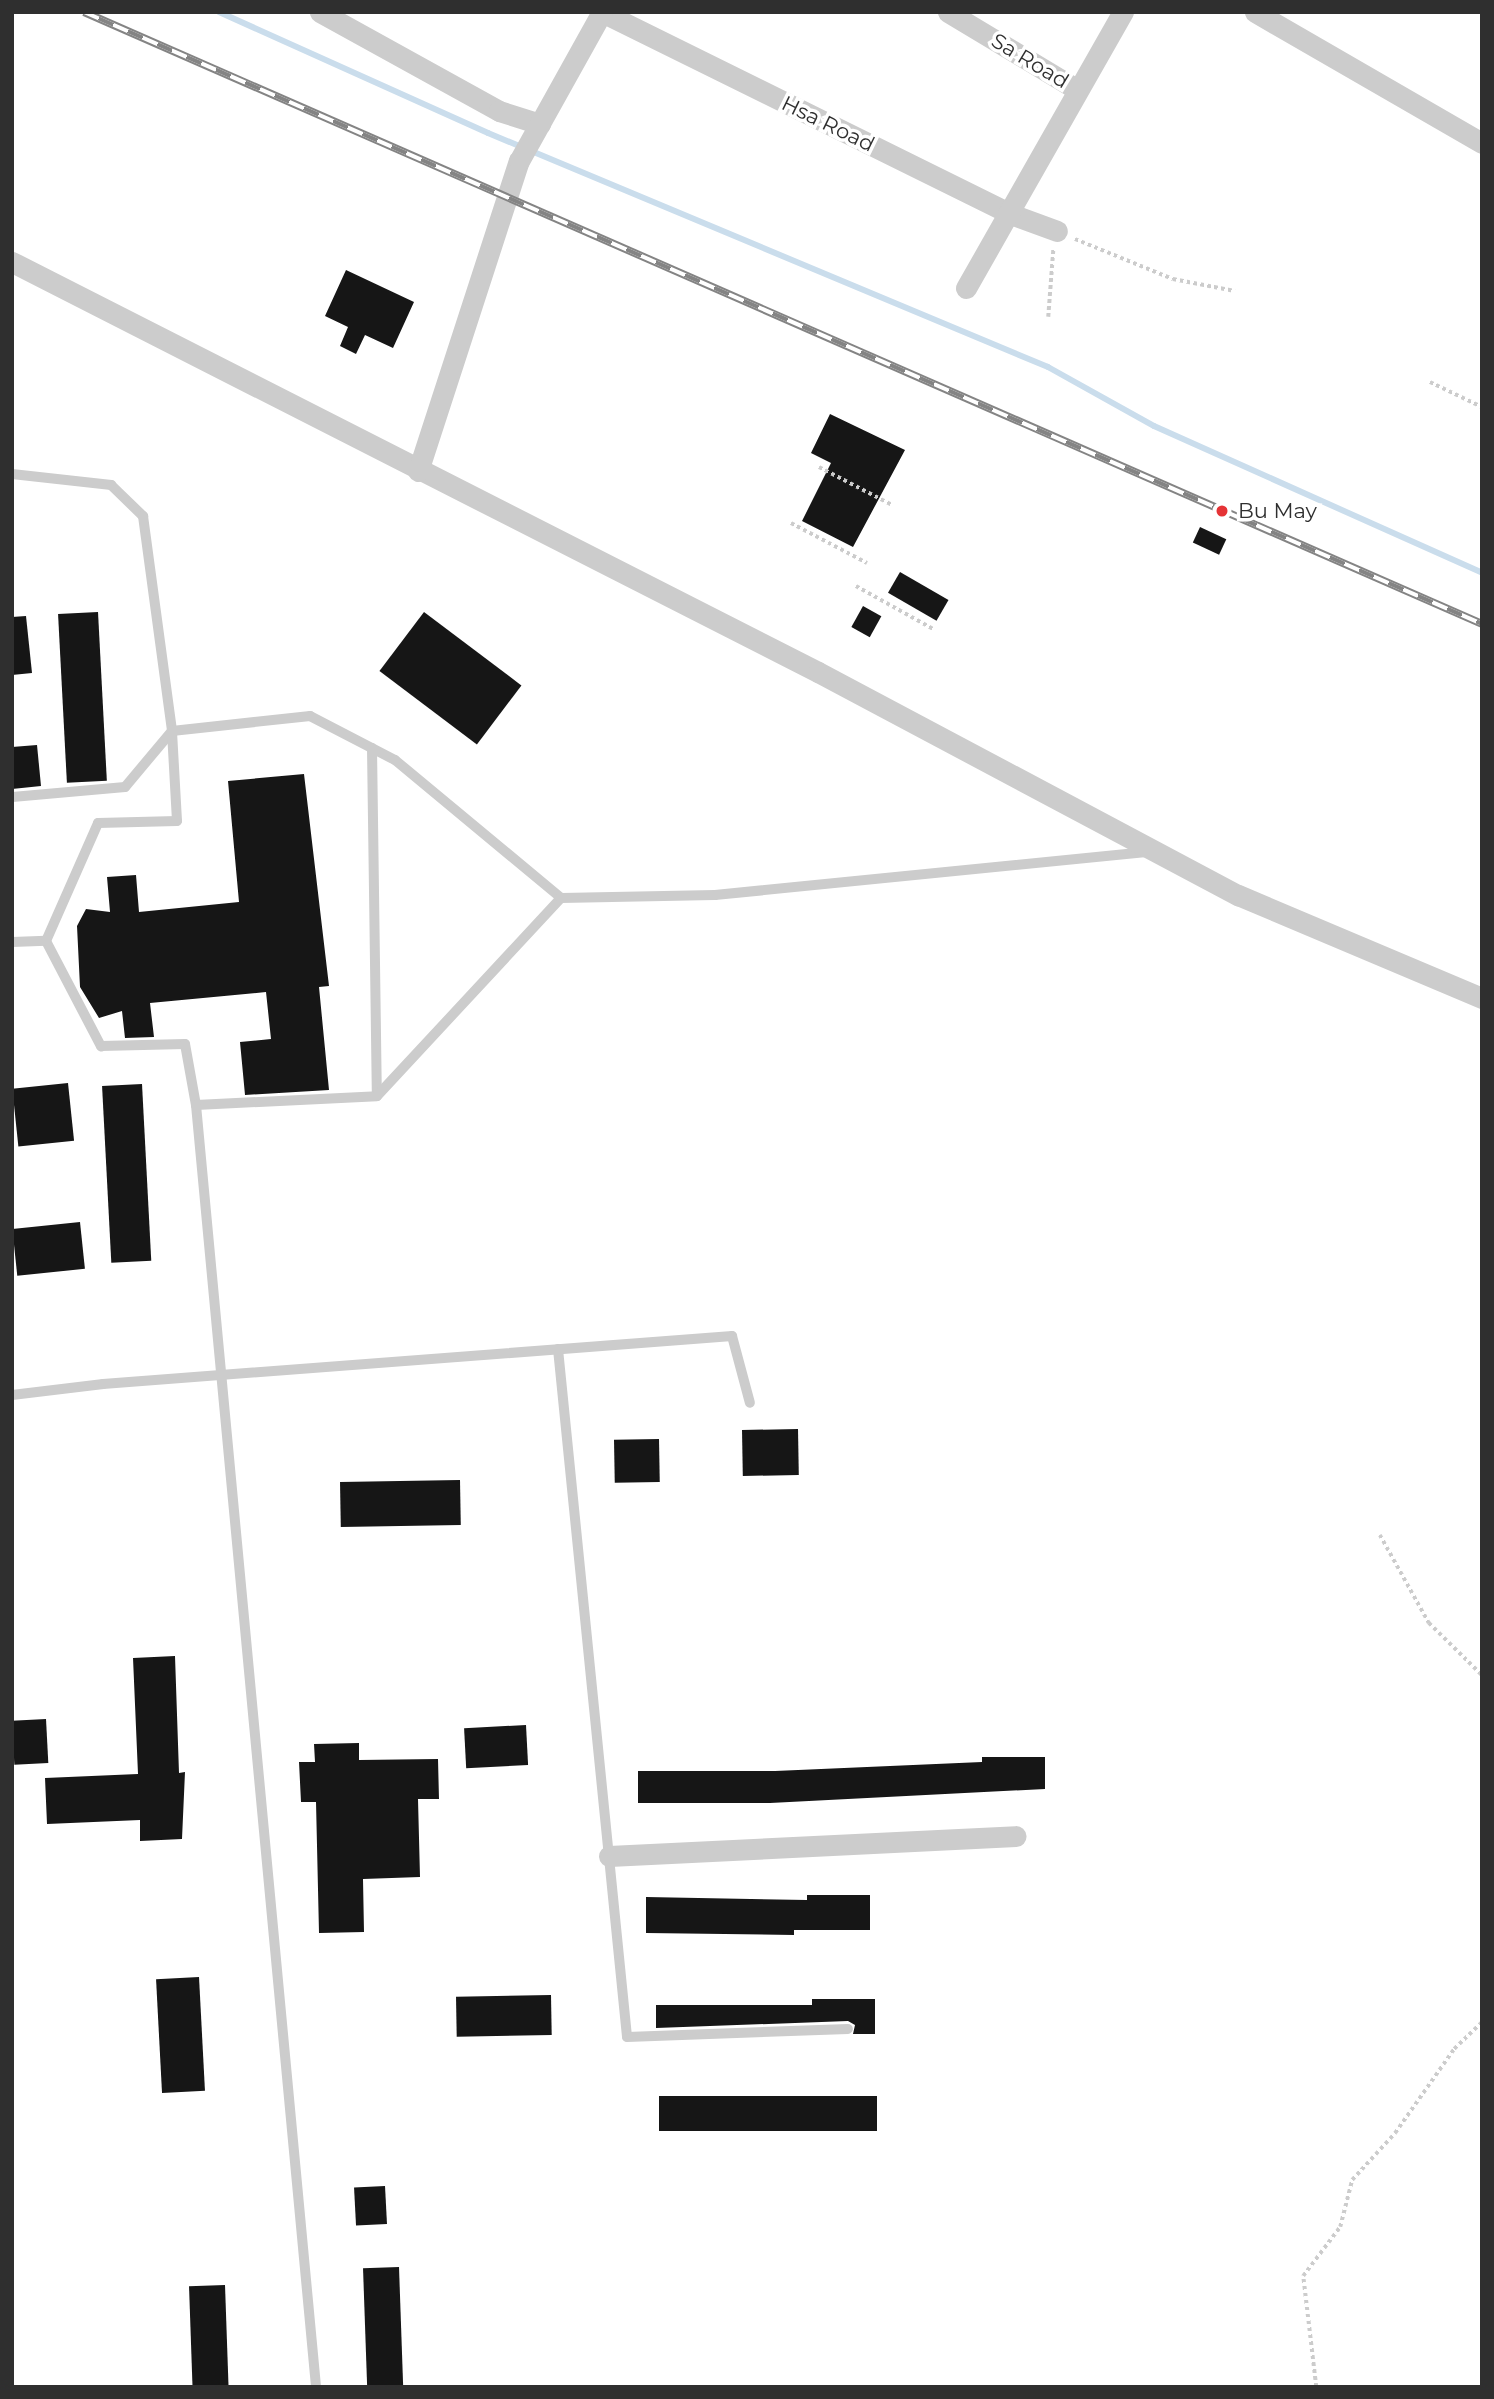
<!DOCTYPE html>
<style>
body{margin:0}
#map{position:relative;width:1494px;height:2399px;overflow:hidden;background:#fff;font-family:Montserrat,sans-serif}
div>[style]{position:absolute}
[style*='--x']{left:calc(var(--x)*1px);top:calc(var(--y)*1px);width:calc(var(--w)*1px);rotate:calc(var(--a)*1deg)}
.stream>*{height:6px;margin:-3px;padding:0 3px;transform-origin:3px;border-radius:3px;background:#caddec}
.building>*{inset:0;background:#161616;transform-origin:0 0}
.path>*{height:3.5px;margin-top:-1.75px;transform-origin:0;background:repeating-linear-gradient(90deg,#ccc 0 3.5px,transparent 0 7px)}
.service>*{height:10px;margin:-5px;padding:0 5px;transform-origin:5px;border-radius:5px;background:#ccc}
.minor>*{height:21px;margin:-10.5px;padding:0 10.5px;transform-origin:10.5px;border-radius:10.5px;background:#ccc}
.rail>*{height:8px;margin-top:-4px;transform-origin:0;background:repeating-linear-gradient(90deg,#fff 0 16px,#848484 0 32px);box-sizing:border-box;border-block:2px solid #848484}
.dots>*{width:19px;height:19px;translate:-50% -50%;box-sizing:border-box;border:4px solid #fff;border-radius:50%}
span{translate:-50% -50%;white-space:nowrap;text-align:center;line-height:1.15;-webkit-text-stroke:7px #fff;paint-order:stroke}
.street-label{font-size:21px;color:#2f2f2f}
.poi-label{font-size:21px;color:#2f2f2f}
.left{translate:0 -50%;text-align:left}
.frame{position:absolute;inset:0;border:14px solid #2f2f2f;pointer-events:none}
</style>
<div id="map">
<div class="stream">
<i style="--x:219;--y:12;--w:295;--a:24.2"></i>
<i style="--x:488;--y:133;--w:607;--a:22.68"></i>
<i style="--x:1048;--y:367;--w:121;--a:29.1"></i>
<i style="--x:1154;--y:426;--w:359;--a:24.1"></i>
</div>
<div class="building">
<i style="clip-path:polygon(346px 270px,414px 302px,393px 348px,365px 335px,356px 354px,340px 346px,348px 327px,325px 316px)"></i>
<i style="clip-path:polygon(830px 414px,905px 450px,853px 547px,802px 521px,831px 463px,811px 453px)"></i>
<i style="left:1200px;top:527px;width:29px;height:17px;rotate:25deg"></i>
<i style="left:900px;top:572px;width:56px;height:24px;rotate:30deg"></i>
<i style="left:863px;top:606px;width:21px;height:24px;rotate:29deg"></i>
<i style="left:98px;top:612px;width:169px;height:40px;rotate:87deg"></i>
<i style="left:424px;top:612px;width:122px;height:74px;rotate:37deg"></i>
<i style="clip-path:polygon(26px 616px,32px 673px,12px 675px,12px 617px)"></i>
<i style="clip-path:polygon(37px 745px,41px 786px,12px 789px,12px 747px)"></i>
<i style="clip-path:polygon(304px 774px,329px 986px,319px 987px,329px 1090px,245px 1095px,240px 1042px,271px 1039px,266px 992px,150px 1003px,154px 1037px,125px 1038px,122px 1011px,99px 1018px,80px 987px,77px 926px,86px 909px,110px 912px,107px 877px,136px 875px,139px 912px,239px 902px,228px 781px)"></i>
<i style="left:68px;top:1083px;width:58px;height:56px;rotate:84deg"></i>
<i style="left:142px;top:1084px;width:177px;height:40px;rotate:87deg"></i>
<i style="left:80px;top:1222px;width:47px;height:68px;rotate:84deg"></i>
<i style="left:798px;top:1429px;width:46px;height:56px;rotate:89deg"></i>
<i style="left:659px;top:1439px;width:43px;height:45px;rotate:89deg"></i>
<i style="left:460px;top:1480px;width:45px;height:120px;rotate:89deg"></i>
<i style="clip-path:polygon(175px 1656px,179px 1773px,185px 1772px,182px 1839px,140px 1841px,140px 1820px,47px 1824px,45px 1778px,138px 1774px,133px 1658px)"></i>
<i style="left:46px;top:1719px;width:44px;height:34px;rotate:87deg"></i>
<i style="left:526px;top:1725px;width:40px;height:62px;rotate:87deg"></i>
<i style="clip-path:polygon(359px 1743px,359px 1760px,438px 1759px,439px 1799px,418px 1799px,420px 1877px,363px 1879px,364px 1932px,319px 1933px,316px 1802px,301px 1802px,299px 1762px,315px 1762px,314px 1744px)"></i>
<i style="clip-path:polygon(982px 1757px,1045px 1757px,1045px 1789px,770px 1803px,638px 1803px,638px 1771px,775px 1771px,982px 1762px)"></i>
<i style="clip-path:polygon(807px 1895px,870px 1895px,870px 1930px,794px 1930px,794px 1935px,646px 1933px,646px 1897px,807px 1900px)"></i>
<i style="left:199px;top:1977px;width:114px;height:43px;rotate:87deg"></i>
<i style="left:551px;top:1995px;width:40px;height:95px;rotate:89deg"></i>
<i style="clip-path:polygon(812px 1999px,875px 1999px,875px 2034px,853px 2034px,855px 2025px,848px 2021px,656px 2028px,656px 2005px,812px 2005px)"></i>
<i style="left:877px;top:2096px;width:35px;height:218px;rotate:90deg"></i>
<i style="left:385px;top:2186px;width:38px;height:31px;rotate:87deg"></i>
<i style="left:399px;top:2267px;width:120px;height:36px;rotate:88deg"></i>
<i style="left:225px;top:2285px;width:102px;height:36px;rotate:88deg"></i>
</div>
<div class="path">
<i style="--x:1075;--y:239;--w:106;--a:22.2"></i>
<i style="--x:1173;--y:279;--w:63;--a:11"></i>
<i style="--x:1048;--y:317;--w:67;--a:-85.7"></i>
<i style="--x:1430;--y:382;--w:58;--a:25.7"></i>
<i style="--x:819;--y:467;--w:82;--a:27.5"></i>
<i style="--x:791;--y:523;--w:86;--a:27.8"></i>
<i style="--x:856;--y:586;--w:90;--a:29.1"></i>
<i style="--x:1380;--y:1535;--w:101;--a:60.9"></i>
<i style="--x:1429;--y:1623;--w:74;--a:44.5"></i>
<i style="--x:1316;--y:2387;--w:112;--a:-96.7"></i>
<i style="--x:1303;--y:2276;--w:61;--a:-52.9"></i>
<i style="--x:1340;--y:2227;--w:49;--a:-75.7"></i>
<i style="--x:1352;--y:2180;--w:64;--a:-47.5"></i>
<i style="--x:1395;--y:2133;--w:103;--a:-54.9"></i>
<i style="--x:1454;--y:2049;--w:39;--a:-44"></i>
</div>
<div class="service">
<i style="--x:12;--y:474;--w:100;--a:6.3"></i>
<i style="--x:111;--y:485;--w:45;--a:44.1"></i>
<i style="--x:143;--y:516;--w:217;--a:82.3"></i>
<i style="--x:172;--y:731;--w:73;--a:130"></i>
<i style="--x:125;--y:787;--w:113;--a:174.9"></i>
<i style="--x:372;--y:748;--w:348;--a:89.2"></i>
<i style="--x:46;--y:941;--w:119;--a:62.4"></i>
<i style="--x:101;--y:1046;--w:84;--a:-1.4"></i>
<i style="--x:185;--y:1044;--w:62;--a:79.8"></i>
<i style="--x:196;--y:1105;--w:181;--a:-2.8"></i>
<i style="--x:377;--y:1096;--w:270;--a:-47.1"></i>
<i style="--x:12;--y:942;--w:34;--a:-2"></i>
<i style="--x:46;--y:941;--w:129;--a:-66.2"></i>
<i style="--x:98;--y:823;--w:79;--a:-1.5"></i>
<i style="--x:177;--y:821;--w:90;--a:-93.2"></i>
<i style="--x:172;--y:731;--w:139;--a:-6.2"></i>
<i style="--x:310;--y:716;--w:96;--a:27.4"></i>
<i style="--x:395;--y:760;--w:216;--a:39.7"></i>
<i style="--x:561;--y:898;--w:154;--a:-1.1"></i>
<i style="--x:715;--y:895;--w:436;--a:-5.7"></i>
<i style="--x:196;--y:1105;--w:1288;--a:84.65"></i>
<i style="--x:558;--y:1349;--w:691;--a:84.27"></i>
<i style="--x:627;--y:2037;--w:221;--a:-2.1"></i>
<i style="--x:12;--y:1395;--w:92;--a:-6.9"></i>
<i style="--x:103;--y:1384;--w:631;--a:-4.36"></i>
<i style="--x:732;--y:1336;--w:69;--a:75"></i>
</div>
<div class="minor">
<i style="--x:320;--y:12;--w:205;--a:28.9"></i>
<i style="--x:499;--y:111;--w:43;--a:17.6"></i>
<i style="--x:602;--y:12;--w:453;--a:26.3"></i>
<i style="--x:1008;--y:213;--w:52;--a:20.2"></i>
<i style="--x:948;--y:12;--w:149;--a:31"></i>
<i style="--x:1255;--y:12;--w:262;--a:30"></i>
<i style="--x:12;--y:262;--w:904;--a:26.96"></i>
<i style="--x:818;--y:672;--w:476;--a:28"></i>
<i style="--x:1238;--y:895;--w:265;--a:22.9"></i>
<i style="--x:966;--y:288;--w:318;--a:-60.4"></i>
<i style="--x:418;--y:471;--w:326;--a:-72"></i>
<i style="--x:519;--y:161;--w:171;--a:-60.9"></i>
<i style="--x:609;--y:1856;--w:407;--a:-2.8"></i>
</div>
<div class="rail">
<i style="--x:84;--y:12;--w:1526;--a:23.64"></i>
</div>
<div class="dots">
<i style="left:1222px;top:511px;background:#e53336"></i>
</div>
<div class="street-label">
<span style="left:1030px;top:61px;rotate:31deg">Sa Road</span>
<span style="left:828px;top:124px;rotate:26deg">Hsa Road</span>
</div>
<div class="poi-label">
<span class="left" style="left:1238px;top:511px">Bu May</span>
</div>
<div class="frame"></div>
</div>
